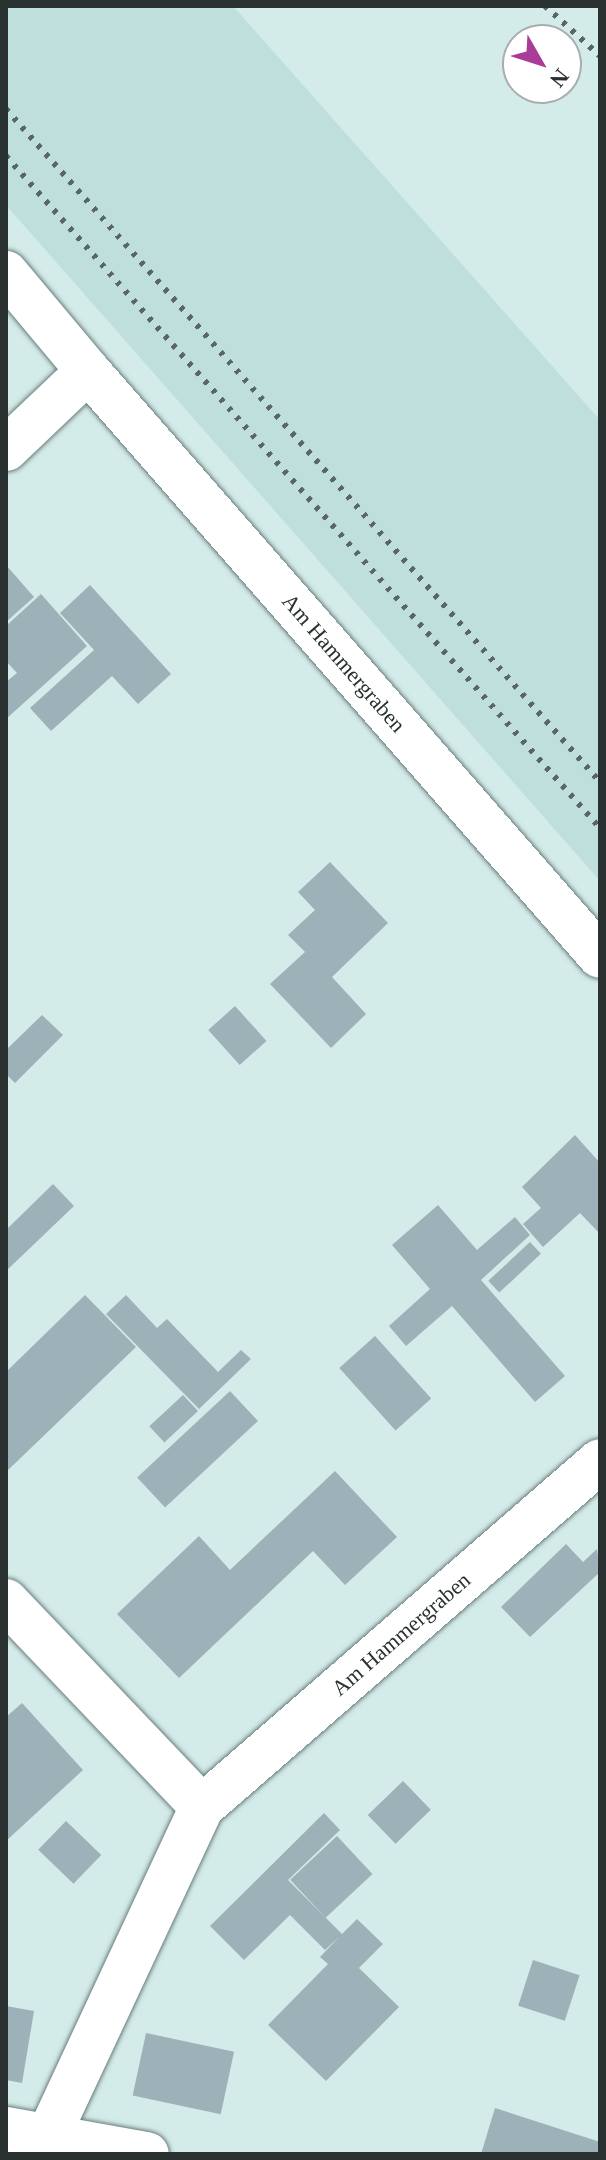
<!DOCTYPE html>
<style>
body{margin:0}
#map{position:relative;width:606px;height:2160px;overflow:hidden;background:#d3ebe9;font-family:"Times New Roman",serif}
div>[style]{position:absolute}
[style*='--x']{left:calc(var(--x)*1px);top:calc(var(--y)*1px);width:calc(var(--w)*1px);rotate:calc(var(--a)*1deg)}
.built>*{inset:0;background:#bfdfdd}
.building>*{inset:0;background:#9db1b9;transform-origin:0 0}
.roads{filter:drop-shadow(0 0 2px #697e7d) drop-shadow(0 0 2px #697e7d)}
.minor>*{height:44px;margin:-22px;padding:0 22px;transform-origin:22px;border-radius:22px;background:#fff}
.rail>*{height:6px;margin-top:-3px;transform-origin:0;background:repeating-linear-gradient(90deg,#596665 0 4px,transparent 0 12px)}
span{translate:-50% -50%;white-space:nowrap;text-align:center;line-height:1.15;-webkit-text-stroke:6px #fff;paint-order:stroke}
.street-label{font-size:22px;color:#293231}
.frame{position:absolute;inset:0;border:8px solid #293231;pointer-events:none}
.north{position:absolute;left:502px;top:24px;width:80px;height:80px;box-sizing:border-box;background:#fff;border:2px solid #a9adad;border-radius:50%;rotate:129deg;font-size:22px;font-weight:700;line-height:32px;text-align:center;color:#293231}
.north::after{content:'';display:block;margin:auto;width:28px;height:36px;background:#a93b99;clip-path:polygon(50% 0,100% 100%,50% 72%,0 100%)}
</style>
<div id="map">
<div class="built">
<i style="clip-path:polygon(6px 6px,233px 6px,600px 420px,600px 881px,6px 205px)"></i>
</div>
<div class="building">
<i style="clip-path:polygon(6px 565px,34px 597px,6px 622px)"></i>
<i style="clip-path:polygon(90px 585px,171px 674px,138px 704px,112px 676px,51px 731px,30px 708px,94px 650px,60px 613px)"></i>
<i style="clip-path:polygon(41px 594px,87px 646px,6px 719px,6px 682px,17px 673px,6px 661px,6px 626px)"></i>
<i style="clip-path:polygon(330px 862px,388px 923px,332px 977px,366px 1014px,331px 1048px,270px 984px,305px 952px,288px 935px,315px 910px,298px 892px)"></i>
<i style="left:235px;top:1006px;width:47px;height:36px;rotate:48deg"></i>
<i style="clip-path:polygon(42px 1015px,63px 1035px,15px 1083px,6px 1074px,6px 1050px)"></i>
<i style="clip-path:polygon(575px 1135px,600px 1163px,600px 1234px,580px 1213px,543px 1247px,523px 1224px,541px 1208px,522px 1187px)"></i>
<i style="clip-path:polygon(53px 1184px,74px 1206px,6px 1271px,6px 1230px)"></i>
<i style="clip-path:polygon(438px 1205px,477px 1250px,515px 1217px,530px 1235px,481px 1280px,565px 1376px,535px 1402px,452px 1306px,406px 1346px,389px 1326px,430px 1289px,392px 1245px)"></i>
<i style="left:530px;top:1242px;width:16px;height:57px;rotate:47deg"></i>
<i style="clip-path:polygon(85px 1295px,136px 1347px,6px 1472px,6px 1372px)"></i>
<i style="clip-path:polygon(126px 1295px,157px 1328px,167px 1319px,218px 1372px,241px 1350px,251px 1359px,199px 1409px,106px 1314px)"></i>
<i style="left:375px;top:1336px;width:84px;height:48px;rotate:48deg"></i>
<i style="left:230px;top:1391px;width:41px;height:127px;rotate:47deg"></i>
<i style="left:183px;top:1395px;width:22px;height:46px;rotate:47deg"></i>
<i style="clip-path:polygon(335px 1471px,397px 1537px,345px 1585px,313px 1551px,179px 1678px,117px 1614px,199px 1536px,230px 1570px)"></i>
<i style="clip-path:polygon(566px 1544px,583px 1562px,597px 1549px,600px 1572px,530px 1637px,501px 1607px)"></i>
<i style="clip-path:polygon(22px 1703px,83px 1770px,6px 1841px,6px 1717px)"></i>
<i style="left:403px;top:1781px;width:40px;height:49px;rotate:46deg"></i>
<i style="clip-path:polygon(324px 1813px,340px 1830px,288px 1880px,342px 1934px,357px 1919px,383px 1944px,359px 1968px,399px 2007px,326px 2081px,268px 2025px,328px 1964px,320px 1957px,339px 1937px,325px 1950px,290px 1915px,244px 1960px,210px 1926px)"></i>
<i style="left:66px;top:1821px;width:49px;height:40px;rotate:44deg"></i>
<i style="left:337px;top:1836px;width:52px;height:64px;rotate:47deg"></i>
<i style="left:533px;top:1960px;width:49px;height:48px;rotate:18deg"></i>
<i style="clip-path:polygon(6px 2006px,34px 2011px,22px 2083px,6px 2080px)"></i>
<i style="left:146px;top:2033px;width:90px;height:64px;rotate:12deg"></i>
<i style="clip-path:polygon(495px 2108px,600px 2142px,600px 2154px,481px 2154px)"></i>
</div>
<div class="roads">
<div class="minor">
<i style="--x:6;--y:273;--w:128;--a:50.1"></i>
<i style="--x:6;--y:449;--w:113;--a:-43.6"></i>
<i style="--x:88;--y:371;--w:777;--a:48.81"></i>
<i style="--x:6;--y:1601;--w:284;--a:46.4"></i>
<i style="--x:6;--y:2129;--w:143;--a:10.1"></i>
<i style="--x:40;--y:2154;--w:383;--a:-65"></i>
<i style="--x:202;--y:1807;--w:527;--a:-41"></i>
</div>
</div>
<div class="rail">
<i style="--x:545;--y:6;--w:74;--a:42.3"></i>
<i style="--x:6;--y:109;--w:898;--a:48.57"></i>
<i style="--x:6;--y:156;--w:897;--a:48.53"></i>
</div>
<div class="street-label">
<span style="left:344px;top:663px;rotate:49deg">Am Hammergraben</span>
<span style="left:401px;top:1634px;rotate:-41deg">Am Hammergraben</span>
</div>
<div class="frame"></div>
<div class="north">N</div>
</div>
